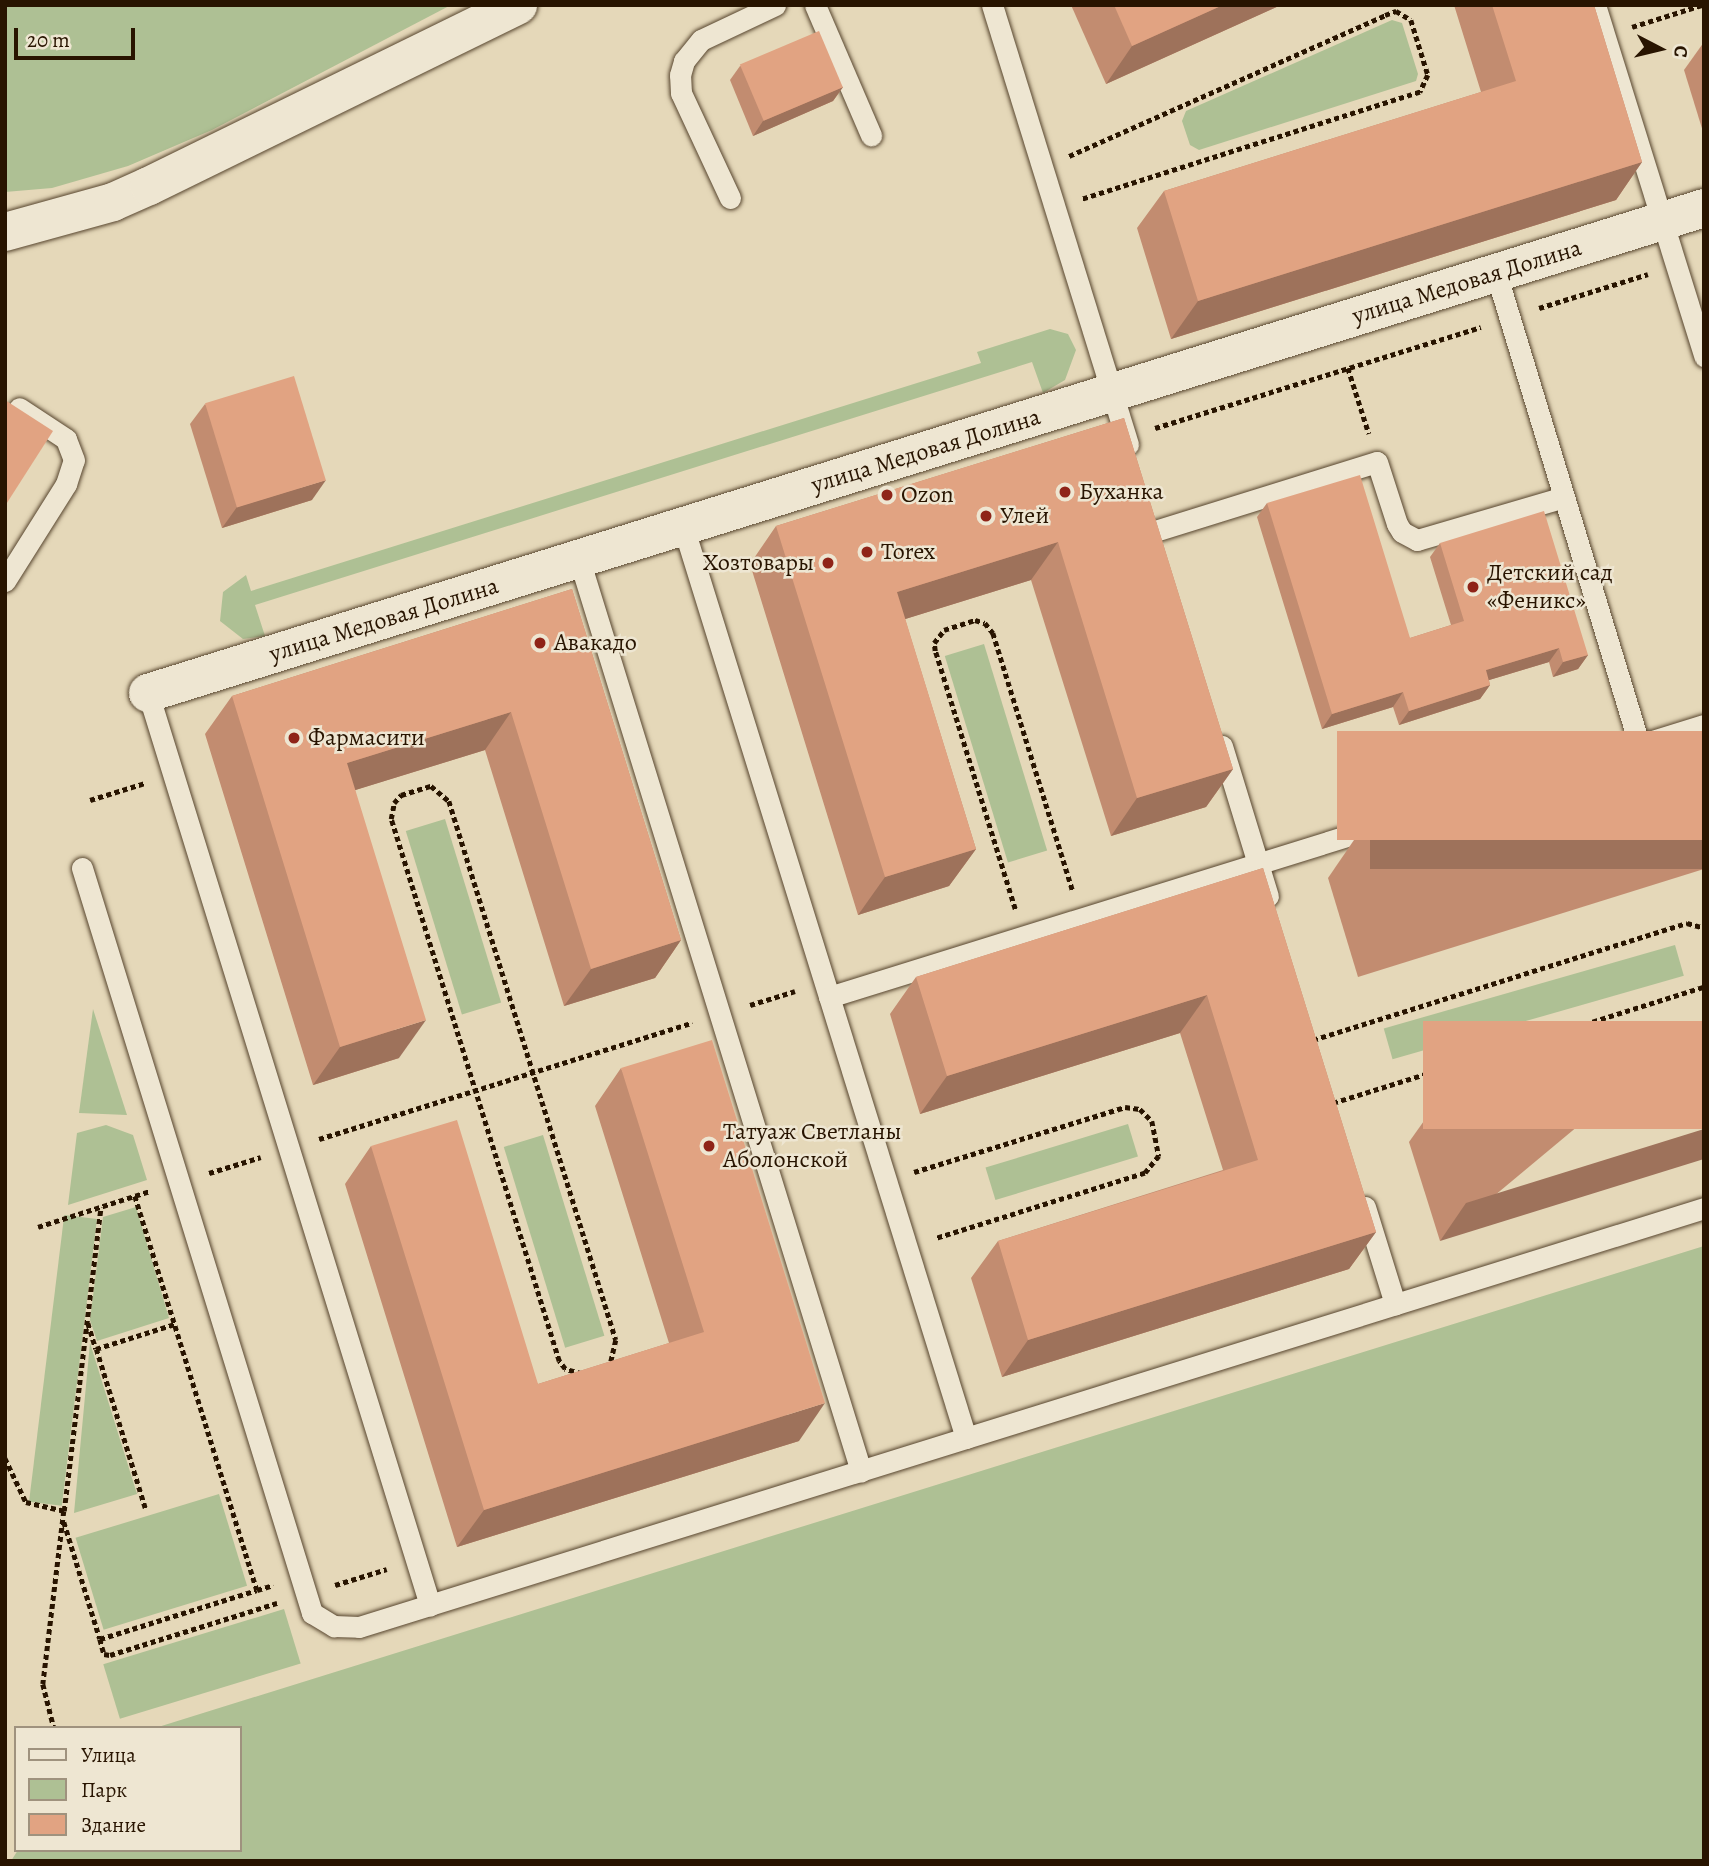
<!DOCTYPE html>
<meta charset="utf-8">
<style>
body{margin:0}
#map{position:relative;width:1709px;height:1866px;overflow:hidden;background:#e5d8b9;font-family:Alegreya,serif}
div>[style]{position:absolute}
[style*='--x']{left:calc(var(--x)*1px);top:calc(var(--y)*1px);width:calc(var(--w)*1px);rotate:calc(var(--a)*1deg)}
.green>*{inset:0;background:#aec094;transform-origin:0 0}
.path>*{height:4.5px;margin-top:-2.25px;transform-origin:0;background:repeating-linear-gradient(90deg,#281400 0 5px,transparent 0 8.5px)}
.roads{filter:drop-shadow(0 0 2px #57452e) drop-shadow(0 0 2px #57452e)}
.service>*{height:21px;margin:-10.5px;padding:0 10.5px;transform-origin:10.5px;border-radius:10.5px;background:#eee6d2}
.minor>*{height:38px;margin:-19px;padding:0 19px;transform-origin:19px;border-radius:19px;background:#eee6d2}
.tertiary>*{height:38px;margin:-19px;padding:0 19px;transform-origin:19px;border-radius:19px;background:#eee6d2}
.wall>*{inset:0;background:#c28c70}
.shaded-wall>*{inset:0;background:#9e725b;transform-origin:0 0}
.building>*{inset:0;background:#e1a382;transform-origin:0 0}
.dots>*{width:19px;height:19px;translate:-50% -50%;box-sizing:border-box;border:4px solid #eee6d2;border-radius:50%}
span{translate:-50% -50%;white-space:nowrap;text-align:center;line-height:1.15;-webkit-text-stroke:5px #eee6d2;paint-order:stroke}
.street-label{font-size:24px;color:#281400}
.poi-label{font-size:24px;color:#281400}
.left{translate:0 -50%;text-align:left}
.right{translate:-100% -50%;text-align:right}
.frame{position:absolute;inset:0;border:7px solid #281400;pointer-events:none}
.legend{position:absolute;left:14px;top:1726px;width:228px;height:126px;box-sizing:border-box;background:#eee6d2;border:2px solid #9f927e;margin:0;padding:9px 12px;list-style:none;font-size:21px;color:#281400}
.legend li{display:flex;align-items:center;gap:14px;height:35px}
.legend b{width:35px;border:2px solid #9f927e}
.north{position:absolute;left:1625px;top:14px;width:70px;height:70px;-webkit-text-stroke:5px #eee6d2;paint-order:stroke;rotate:97deg;font-size:19px;font-weight:700;line-height:28px;text-align:center;color:#281400}
.north::after{content:'';display:block;margin:auto;width:24px;height:32px;background:#281400;clip-path:polygon(50% 0,100% 100%,50% 72%,0 100%)}
.scale{position:absolute;left:14px;top:28px;width:121px;height:32px;box-sizing:border-box;border:4px solid #281400;border-top:0;padding-left:9px;font-size:21px;line-height:24px;white-space:nowrap;color:#281400;-webkit-text-stroke:5px #eee6d2;paint-order:stroke}
</style>
<div id="map">
<div class="green">
<i style="clip-path:polygon(5px 5px,451px 5px,212px 130px,128px 166px,52px 188px,5px 192px)"></i>
<i style="clip-path:polygon(1392px 20px,1402px 23px,1418px 74px,1416px 81px,1199px 150px,1190px 145px,1182px 121px,1186px 111px)"></i>
<i style="clip-path:polygon(1050px 329px,1068px 334px,1076px 350px,1065px 380px,1043px 393px,1032px 362px,255px 605px,265px 636px,243px 639px,220px 621px,223px 592px,246px 575px,251px 591px,981px 363px,977px 352px)"></i>
<i style="left:984px;top:644px;width:216px;height:41px;rotate:73deg"></i>
<i style="left:445px;top:819px;width:192px;height:41px;rotate:73deg"></i>
<i style="left:1675px;top:945px;width:32px;height:303px;rotate:74deg"></i>
<i style="clip-path:polygon(93px 1009px,127px 1115px,79px 1113px)"></i>
<i style="left:1128px;top:1124px;width:34px;height:149px;rotate:73deg"></i>
<i style="clip-path:polygon(106px 1125px,133px 1135px,147px 1180px,68px 1205px,77px 1133px)"></i>
<i style="left:543px;top:1135px;width:210px;height:41px;rotate:73deg"></i>
<i style="clip-path:polygon(136px 1207px,169px 1318px,97px 1341px,90px 1320px,103px 1217px)"></i>
<i style="left:97px;top:1219px;width:289px;height:33px;rotate:97deg"></i>
<i style="clip-path:polygon(1704px 1246px,1704px 1861px,11px 1861px,18px 1850px,240px 1850px,240px 1728px,155px 1728px)"></i>
<i style="clip-path:polygon(90px 1343px,137px 1494px,74px 1513px)"></i>
<i style="left:219px;top:1494px;width:96px;height:150px;rotate:73deg"></i>
<i style="left:284px;top:1609px;width:57px;height:189px;rotate:73deg"></i>
</div>
<div class="path">
<i style="--x:1632;--y:27;--w:73;--a:-17.4"></i>
<i style="--x:1069;--y:156;--w:346;--a:-24"></i>
<i style="--x:1385;--y:15;--w:12;--a:-20"></i>
<i style="--x:1396;--y:11;--w:17;--a:31"></i>
<i style="--x:1411;--y:20;--w:58;--a:72.8"></i>
<i style="--x:1428;--y:75;--w:19;--a:115"></i>
<i style="--x:1420;--y:92;--w:354;--a:162.4"></i>
<i style="--x:1539;--y:308;--w:114;--a:-17.3"></i>
<i style="--x:1348;--y:368;--w:69;--a:72.3"></i>
<i style="--x:1155;--y:428;--w:341;--a:-17.2"></i>
<i style="--x:431;--y:786;--w:23;--a:40"></i>
<i style="--x:449;--y:801;--w:564;--a:72.79"></i>
<i style="--x:616;--y:1340;--w:26;--a:103"></i>
<i style="--x:610;--y:1365;--w:29;--a:162"></i>
<i style="--x:582;--y:1374;--w:18;--a:-164"></i>
<i style="--x:565;--y:1369;--w:10;--a:-127"></i>
<i style="--x:559;--y:1361;--w:567;--a:-107.22"></i>
<i style="--x:391;--y:819;--w:16;--a:-79"></i>
<i style="--x:394;--y:803;--w:11;--a:-49"></i>
<i style="--x:401;--y:795;--w:31;--a:-17"></i>
<i style="--x:90;--y:800;--w:58;--a:-17.2"></i>
<i style="--x:1015;--y:909;--w:270;--a:-107.2"></i>
<i style="--x:935;--y:651;--w:8;--a:-97"></i>
<i style="--x:934;--y:643;--w:16;--a:-52"></i>
<i style="--x:944;--y:630;--w:33;--a:-18"></i>
<i style="--x:975;--y:620;--w:10;--a:17"></i>
<i style="--x:985;--y:623;--w:13;--a:51"></i>
<i style="--x:993;--y:633;--w:270;--a:72.8"></i>
<i style="--x:750;--y:1005;--w:47;--a:-17.3"></i>
<i style="--x:1313;--y:1040;--w:392;--a:-17.4"></i>
<i style="--x:1687;--y:923;--w:18;--a:16"></i>
<i style="--x:1333;--y:1103;--w:389;--a:-17.4"></i>
<i style="--x:319;--y:1139;--w:391;--a:-17.3"></i>
<i style="--x:914;--y:1172;--w:221;--a:-17.1"></i>
<i style="--x:1125;--y:1107;--w:15;--a:8"></i>
<i style="--x:1140;--y:1109;--w:17;--a:45"></i>
<i style="--x:1152;--y:1121;--w:36;--a:79"></i>
<i style="--x:1159;--y:1156;--w:22;--a:129"></i>
<i style="--x:1145;--y:1173;--w:218;--a:162.6"></i>
<i style="--x:209;--y:1173;--w:54;--a:-17.1"></i>
<i style="--x:135;--y:1196;--w:412;--a:72.8"></i>
<i style="--x:257;--y:1590;--w:17;--a:-17"></i>
<i style="--x:38;--y:1227;--w:118;--a:-17.8"></i>
<i style="--x:88;--y:1323;--w:27;--a:73"></i>
<i style="--x:5;--y:1458;--w:49;--a:64.5"></i>
<i style="--x:26;--y:1502;--w:39;--a:13"></i>
<i style="--x:64;--y:1511;--w:174;--a:96.9"></i>
<i style="--x:43;--y:1684;--w:45;--a:76"></i>
<i style="--x:145;--y:1508;--w:166;--a:-107.1"></i>
<i style="--x:96;--y:1349;--w:83;--a:-17.6"></i>
<i style="--x:64;--y:1511;--w:306;--a:-83.1"></i>
<i style="--x:64;--y:1522;--w:122;--a:72.9"></i>
<i style="--x:100;--y:1639;--w:164;--a:-17.3"></i>
<i style="--x:335;--y:1585;--w:54;--a:-17.1"></i>
<i style="--x:100;--y:1639;--w:16;--a:75"></i>
<i style="--x:104;--y:1654;--w:6;--a:9"></i>
<i style="--x:110;--y:1655;--w:175;--a:-17.3"></i>
</div>
<div class="roads">
<div class="service">
<i style="--x:815;--y:5;--w:142;--a:66.7"></i>
<i style="--x:992;--y:5;--w:460;--a:72.8"></i>
<i style="--x:1595;--y:5;--w:368;--a:72.7"></i>
<i style="--x:730;--y:198;--w:116;--a:-115"></i>
<i style="--x:681;--y:93;--w:18;--a:-93"></i>
<i style="--x:680;--y:75;--w:15;--a:-74"></i>
<i style="--x:684;--y:61;--w:27;--a:-51"></i>
<i style="--x:701;--y:40;--w:82;--a:-25.3"></i>
<i style="--x:1496;--y:273;--w:493;--a:73.1"></i>
<i style="--x:683;--y:526;--w:955;--a:72.76"></i>
<i style="--x:1155;--y:531;--w:232;--a:-17.3"></i>
<i style="--x:1377;--y:462;--w:65;--a:72.1"></i>
<i style="--x:1397;--y:524;--w:9;--a:58"></i>
<i style="--x:1402;--y:532;--w:17;--a:28"></i>
<i style="--x:1417;--y:540;--w:153;--a:-16.3"></i>
<i style="--x:579;--y:559;--w:955;--a:72.82"></i>
<i style="--x:5;--y:581;--w:115;--a:-57.8"></i>
<i style="--x:66;--y:484;--w:25;--a:-72"></i>
<i style="--x:74;--y:460;--w:22;--a:-111"></i>
<i style="--x:66;--y:439;--w:56;--a:-146.6"></i>
<i style="--x:148;--y:693;--w:955;--a:72.82"></i>
<i style="--x:1222;--y:746;--w:157;--a:73"></i>
<i style="--x:82;--y:868;--w:780;--a:72.84"></i>
<i style="--x:312;--y:1613;--w:26;--a:31"></i>
<i style="--x:334;--y:1626;--w:25;--a:2"></i>
<i style="--x:359;--y:1627;--w:1409;--a:-17.3"></i>
<i style="--x:829;--y:997;--w:916;--a:-17.27"></i>
<i style="--x:1365;--y:1207;--w:102;--a:72.8"></i>
</div>
<div class="minor">
<i style="--x:148;--y:693;--w:1630;--a:-17.31"></i>
</div>
<div class="tertiary">
<i style="--x:5;--y:232;--w:112;--a:-15.5"></i>
<i style="--x:113;--y:202;--w:39;--a:-24"></i>
<i style="--x:149;--y:186;--w:411;--a:-26.1"></i>
</div>
</div>
<div class="wall">
<i style="clip-path:polygon(1071px 5px,1281px 5px,1106px 84px)"></i>
<i style="clip-path:polygon(1454px 5px,1594px 5px,1642px 162px,1616px 200px,1171px 339px,1137px 228px,1164px 191px,1481px 92px)"></i>
<i style="clip-path:polygon(1704px 42px,1704px 135px,1684px 70px)"></i>
<i style="clip-path:polygon(740px 66px,843px 87px,833px 101px,753px 136px,730px 80px)"></i>
<i style="clip-path:polygon(205px 404px,312px 500px,222px 528px,190px 424px)"></i>
<i style="clip-path:polygon(1124px 418px,1233px 769px,1206px 807px,1111px 836px,1031px 580px,905px 619px,976px 849px,949px 886px,858px 915px,750px 564px,776px 526px)"></i>
<i style="clip-path:polygon(1267px 503px,1410px 638px,1451px 625px,1430px 557px,1440px 543px,1588px 655px,1578px 669px,1553px 677px,1549px 662px,1489px 680px,1490px 685px,1480px 699px,1399px 725px,1393px 707px,1322px 729px,1257px 517px)"></i>
<i style="clip-path:polygon(572px 589px,681px 940px,655px 978px,564px 1006px,485px 750px,355px 790px,399px 1058px,313px 1085px,205px 734px,232px 696px)"></i>
<i style="clip-path:polygon(1704px 731px,1704px 869px,1358px 977px,1328px 878px,1354px 840px)"></i>
<i style="clip-path:polygon(1263px 868px,1376px 1232px,1349px 1269px,1002px 1377px,971px 1278px,998px 1241px,1223px 1170px,1180px 1033px,920px 1114px,890px 1014px,916px 977px)"></i>
<i style="clip-path:polygon(1704px 1021px,1440px 1241px,1409px 1142px,1436px 1104px)"></i>
<i style="clip-path:polygon(621px 1068px,799px 1441px,457px 1547px,345px 1184px,371px 1146px,538px 1384px,669px 1343px,595px 1106px)"></i>
</div>
<div class="shaded-wall">
<i style="clip-path:polygon(1223px 5px,1281px 5px,1106px 84px,1132px 46px)"></i>
<i style="clip-path:polygon(843px 87px,833px 101px,753px 136px,763px 121px)"></i>
<i style="clip-path:polygon(1642px 162px,1616px 200px,1171px 339px,1198px 301px)"></i>
<i style="clip-path:polygon(326px 480px,312px 500px,222px 528px,237px 507px)"></i>
<i style="clip-path:polygon(1058px 542px,1031px 580px,870px 630px,897px 592px)"></i>
<i style="clip-path:polygon(1559px 648px,1549px 662px,1476px 684px,1486px 670px)"></i>
<i style="clip-path:polygon(1588px 655px,1578px 669px,1553px 677px,1563px 662px)"></i>
<i style="clip-path:polygon(1490px 685px,1480px 699px,1399px 725px,1409px 711px)"></i>
<i style="clip-path:polygon(1403px 692px,1393px 707px,1322px 729px,1332px 714px)"></i>
<i style="clip-path:polygon(511px 712px,485px 750px,320px 801px,347px 763px)"></i>
<i style="clip-path:polygon(1233px 769px,1206px 807px,1111px 836px,1137px 798px)"></i>
<i style="left:1704px;top:840px;width:29px;height:334px;rotate:90deg"></i>
<i style="clip-path:polygon(976px 849px,949px 886px,858px 915px,885px 877px)"></i>
<i style="clip-path:polygon(681px 940px,655px 978px,564px 1006px,591px 969px)"></i>
<i style="clip-path:polygon(1207px 995px,1180px 1033px,920px 1114px,947px 1076px)"></i>
<i style="clip-path:polygon(426px 1020px,399px 1058px,313px 1085px,340px 1047px)"></i>
<i style="clip-path:polygon(1704px 1129px,1704px 1159px,1440px 1241px,1466px 1203px)"></i>
<i style="clip-path:polygon(1376px 1232px,1349px 1269px,1002px 1377px,1028px 1340px)"></i>
<i style="clip-path:polygon(825px 1403px,799px 1441px,457px 1547px,484px 1510px)"></i>
</div>
<div class="building">
<i style="clip-path:polygon(1114px 5px,1223px 5px,1132px 46px)"></i>
<i style="clip-path:polygon(1492px 5px,1594px 5px,1642px 162px,1198px 301px,1164px 191px,1516px 81px)"></i>
<i style="left:819px;top:31px;width:61px;height:86px;rotate:67deg"></i>
<i style="left:294px;top:376px;width:109px;height:93px;rotate:73deg"></i>
<i style="clip-path:polygon(5px 400px,53px 431px,5px 506px)"></i>
<i style="clip-path:polygon(1124px 418px,1233px 769px,1137px 798px,1058px 542px,897px 592px,976px 849px,885px 877px,776px 526px)"></i>
<i style="clip-path:polygon(1360px 475px,1410px 638px,1464px 621px,1440px 543px,1544px 511px,1588px 655px,1563px 662px,1559px 648px,1486px 670px,1490px 685px,1409px 711px,1403px 692px,1332px 714px,1267px 503px)"></i>
<i style="clip-path:polygon(572px 589px,681px 940px,591px 969px,511px 712px,347px 763px,426px 1020px,340px 1047px,232px 696px)"></i>
<i style="left:1704px;top:731px;width:109px;height:367px;rotate:90deg"></i>
<i style="clip-path:polygon(1263px 868px,1376px 1232px,1028px 1340px,998px 1241px,1258px 1160px,1207px 995px,947px 1076px,916px 977px)"></i>
<i style="left:1704px;top:1021px;width:108px;height:281px;rotate:90deg"></i>
<i style="clip-path:polygon(712px 1040px,825px 1403px,484px 1510px,371px 1146px,457px 1120px,538px 1384px,704px 1332px,621px 1068px)"></i>
</div>
<div class="dots">
<i style="left:1065px;top:492px;background:#8f2418"></i>
<i style="left:887px;top:495px;background:#8f2418"></i>
<i style="left:986px;top:516px;background:#8f2418"></i>
<i style="left:867px;top:552px;background:#8f2418"></i>
<i style="left:828px;top:563px;background:#8f2418"></i>
<i style="left:1473px;top:587px;background:#8f2418"></i>
<i style="left:540px;top:643px;background:#8f2418"></i>
<i style="left:294px;top:738px;background:#8f2418"></i>
<i style="left:709px;top:1146px;background:#8f2418"></i>
</div>
<div class="street-label">
<span style="left:1467px;top:282px;rotate:-17deg">улица Медовая Долина</span>
<span style="left:926px;top:451px;rotate:-17deg">улица Медовая Долина</span>
<span style="left:384px;top:620px;rotate:-17deg">улица Медовая Долина</span>
</div>
<div class="poi-label">
<span class="left" style="left:1079px;top:492px">Буханка</span>
<span class="left" style="left:901px;top:495px">Ozon</span>
<span class="left" style="left:1000px;top:516px">Улей</span>
<span class="left" style="left:881px;top:552px">Torex</span>
<span class="right" style="left:814px;top:563px">Хозтовары</span>
<span class="left" style="left:1487px;top:587px">Детский сад<br>«Феникс»</span>
<span class="left" style="left:554px;top:643px">Авакадо</span>
<span class="left" style="left:308px;top:738px">Фармасити</span>
<span class="left" style="left:723px;top:1146px">Татуаж Светланы<br>Аболонской</span>
</div>
<div class="frame"></div>
<ul class="legend">
<li><b style="height:9px;background:#eee6d2"></b>Улица</li>
<li><b style="height:19px;background:#aec094"></b>Парк</li>
<li><b style="height:19px;background:#e1a382"></b>Здание</li>
</ul>
<div class="north">С</div>
<div class="scale">20 m</div>
</div>
